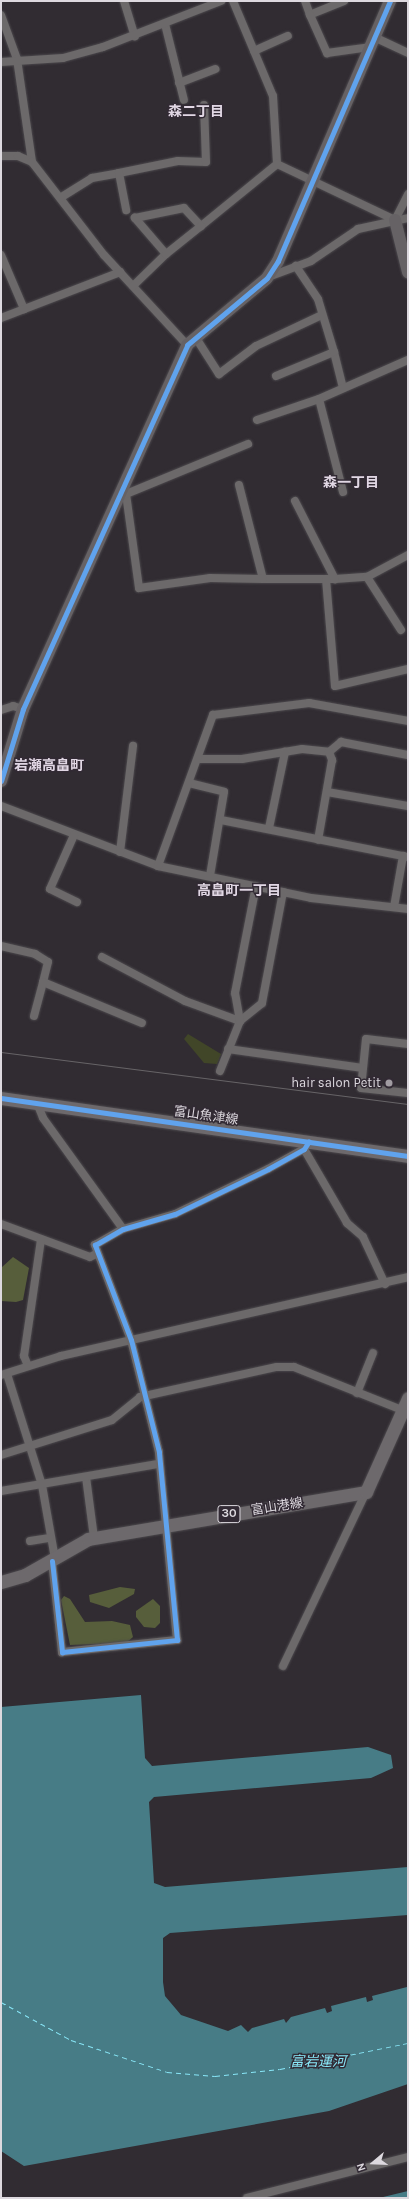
<!DOCTYPE html>
<meta charset="utf-8">
<style>
body{margin:0}
#map{position:relative;width:409px;height:2199px;overflow:hidden;background:#312c32;font-family:Karla,"Noto Sans JP",sans-serif}
div>[style]{position:absolute}
[style*='--x']{left:calc(var(--x)*1px);top:calc(var(--y)*1px);width:calc(var(--w)*1px);rotate:calc(var(--a)*1deg)}
.green>*{inset:0;background:#414628}
.forest>*{inset:0;background:#575e3b}
.water>*{inset:0;background:#477c86}
.ferry>*{height:1px;margin-top:-0.5px;transform-origin:0;background:repeating-linear-gradient(90deg,#88e7f8 0 5px,transparent 0 9px)}
.roads{filter:drop-shadow(0 0 1px #4c494d) drop-shadow(0 0 1px #4c494d)}
.street>*{height:8px;margin:-4px;padding:0 4px;transform-origin:4px;border-radius:4px;background:#6c696a}
.secondary>*{height:12px;margin:-6px;padding:0 6px;transform-origin:6px;border-radius:6px;background:#666265}
.primary>*{height:13px;margin:-6.5px;padding:0 6.5px;transform-origin:6.5px;border-radius:6.5px;background:#6d696c}
.tram>*{height:1px;margin:-0.5px;padding:0 0.5px;transform-origin:0.5px;border-radius:0.5px;background:#676467}
.cycleway>*{height:5px;margin:-2.5px;padding:0 2.5px;transform-origin:2.5px;border-radius:2.5px;background:#60a3ed}
.dots>*{width:11px;height:11px;translate:-50% -50%;box-sizing:border-box;border:2px solid #322a34;border-radius:50%}
span{translate:-50% -50%;white-space:nowrap;text-align:center;line-height:1.15;-webkit-text-stroke:3px #322a34;paint-order:stroke}
.shield-label span{padding:1px 3px;background:#322a34;border:1px solid;border-radius:3px;-webkit-text-stroke-width:0}
.shield-label{font-size:12px;color:#ddd9df;font-weight:700}
.poi-label{font-size:13px;color:#ddd9df}
.right{translate:-100% -50%;text-align:right}
.street-label{font-size:13px;color:#ddd9df}
.neighbourhood-label{font-size:14px;color:#e1d7e4;font-weight:700}
.water-label{font-size:14px;color:#88e7f8;font-style:italic}
.frame{position:absolute;inset:0;border:2px solid #ddd9df;pointer-events:none}
.north{position:absolute;left:353px;top:2143px;width:40px;height:40px;-webkit-text-stroke:3px #322a34;paint-order:stroke;rotate:251deg;font-size:11px;font-weight:700;line-height:16px;text-align:center;color:#ddd9df}
.north::after{content:'';display:block;margin:auto;width:14px;height:18px;background:#ddd9df;clip-path:polygon(50% 0,100% 100%,50% 72%,0 100%)}
</style>
<div id="map">
<div class="green">
<i style="clip-path:polygon(188px 1034px,221px 1054px,217px 1064px,204px 1063px,184px 1039px)"></i>
</div>
<div class="forest">
<i style="clip-path:polygon(13px 1257px,29px 1268px,23px 1300px,16px 1302px,1px 1301px,1px 1268px)"></i>
<i style="clip-path:polygon(120px 1587px,135px 1589px,134px 1594px,109px 1608px,90px 1602px,89px 1595px)"></i>
<i style="clip-path:polygon(64px 1596px,70px 1599px,85px 1622px,112px 1621px,130px 1625px,133px 1637px,126px 1643px,70px 1645px,61px 1600px)"></i>
<i style="clip-path:polygon(153px 1599px,160px 1606px,160px 1623px,155px 1628px,144px 1627px,136px 1617px,136px 1611px)"></i>
</div>
<div class="water">
<i style="clip-path:polygon(141px 1695px,145px 1758px,152px 1766px,368px 1747px,391px 1755px,393px 1768px,371px 1778px,154px 1797px,149px 1802px,154px 1883px,165px 1887px,408px 1867px,408px 1915px,170px 1933px,163px 1938px,163px 1982px,165px 1996px,181px 2015px,228px 2031px,241px 2025px,248px 2032px,252px 2028px,284px 2019px,286px 2023px,291px 2017px,325px 2008px,327px 2013px,332px 2011px,331px 2006px,366px 1997px,367px 2002px,373px 2000px,372px 1996px,407px 1987px,408px 2084px,329px 2111px,24px 2166px,1px 2151px,1px 1707px)"></i>
<i style="clip-path:polygon(408px 2191px,408px 2198px,379px 2198px)"></i>
</div>
<div class="ferry">
<i style="--x:1;--y:2002;--w:80;--a:28.5"></i>
<i style="--x:71;--y:2040;--w:101;--a:18.4"></i>
<i style="--x:167;--y:2072;--w:48;--a:4.8"></i>
<i style="--x:215;--y:2076;--w:65;--a:-6.1"></i>
<i style="--x:280;--y:2069;--w:131;--a:-11.5"></i>
</div>
<div class="roads">
<div class="street">
<i style="--x:124;--y:1;--w:37;--a:73"></i>
<i style="--x:233;--y:1;--w:103;--a:67.2"></i>
<i style="--x:273;--y:96;--w:68;--a:86.6"></i>
<i style="--x:277;--y:164;--w:131;--a:25.4"></i>
<i style="--x:305;--y:1;--w:15;--a:70"></i>
<i style="--x:344;--y:1;--w:37;--a:158"></i>
<i style="--x:310;--y:15;--w:42;--a:65.9"></i>
<i style="--x:327;--y:53;--w:43;--a:-7.9"></i>
<i style="--x:1;--y:15;--w:47;--a:70"></i>
<i style="--x:17;--y:59;--w:104;--a:81.7"></i>
<i style="--x:165;--y:24;--w:78;--a:76"></i>
<i style="--x:374;--y:37;--w:38;--a:25"></i>
<i style="--x:254;--y:51;--w:37;--a:-24"></i>
<i style="--x:1;--y:62;--w:62;--a:-3.7"></i>
<i style="--x:63;--y:58;--w:41;--a:-15.4"></i>
<i style="--x:103;--y:47;--w:127;--a:-21.3"></i>
<i style="--x:179;--y:83;--w:39;--a:-21"></i>
<i style="--x:1;--y:156;--w:17;--a:0"></i>
<i style="--x:18;--y:156;--w:15;--a:23"></i>
<i style="--x:32;--y:162;--w:118;--a:52.3"></i>
<i style="--x:104;--y:255;--w:122;--a:47.3"></i>
<i style="--x:119;--y:173;--w:60;--a:-11.5"></i>
<i style="--x:178;--y:161;--w:28;--a:2"></i>
<i style="--x:206;--y:162;--w:57;--a:-92"></i>
<i style="--x:60;--y:198;--w:38;--a:-32"></i>
<i style="--x:92;--y:178;--w:27;--a:-10"></i>
<i style="--x:119;--y:173;--w:38;--a:79"></i>
<i style="--x:395;--y:220;--w:29;--a:-63"></i>
<i style="--x:201;--y:226;--w:98;--a:-39.2"></i>
<i style="--x:1;--y:255;--w:59;--a:66.9"></i>
<i style="--x:268;--y:277;--w:46;--a:-20.4"></i>
<i style="--x:311;--y:261;--w:57;--a:-34.2"></i>
<i style="--x:358;--y:229;--w:51;--a:-12.4"></i>
<i style="--x:133;--y:286;--w:46;--a:-44.1"></i>
<i style="--x:166;--y:254;--w:48;--a:-130.7"></i>
<i style="--x:135;--y:218;--w:50;--a:-11.5"></i>
<i style="--x:184;--y:208;--w:25;--a:47"></i>
<i style="--x:201;--y:226;--w:45;--a:141.3"></i>
<i style="--x:1;--y:318;--w:128;--a:-21.1"></i>
<i style="--x:196;--y:338;--w:43;--a:57.4"></i>
<i style="--x:219;--y:374;--w:46;--a:-37.1"></i>
<i style="--x:256;--y:346;--w:73;--a:-25.2"></i>
<i style="--x:334;--y:352;--w:37;--a:76"></i>
<i style="--x:276;--y:376;--w:63;--a:-22.5"></i>
<i style="--x:334;--y:352;--w:55;--a:-106.8"></i>
<i style="--x:318;--y:299;--w:40;--a:-124"></i>
<i style="--x:319;--y:399;--w:97;--a:-23.7"></i>
<i style="--x:257;--y:420;--w:65;--a:-18.7"></i>
<i style="--x:319;--y:399;--w:96;--a:75.5"></i>
<i style="--x:239;--y:485;--w:97;--a:75.7"></i>
<i style="--x:263;--y:579;--w:63;--a:0"></i>
<i style="--x:121;--y:491;--w:6;--a:31"></i>
<i style="--x:126;--y:494;--w:95;--a:82.1"></i>
<i style="--x:139;--y:588;--w:72;--a:-8"></i>
<i style="--x:210;--y:578;--w:53;--a:1.1"></i>
<i style="--x:126;--y:494;--w:132;--a:-22.3"></i>
<i style="--x:295;--y:501;--w:88;--a:62.9"></i>
<i style="--x:335;--y:579;--w:32;--a:-4"></i>
<i style="--x:335;--y:579;--w:9;--a:180"></i>
<i style="--x:326;--y:579;--w:107;--a:85.2"></i>
<i style="--x:335;--y:686;--w:75;--a:-13.1"></i>
<i style="--x:401;--y:630;--w:63;--a:-122.7"></i>
<i style="--x:367;--y:577;--w:47;--a:-28.2"></i>
<i style="--x:1;--y:710;--w:13;--a:-18"></i>
<i style="--x:13;--y:706;--w:10;--a:17"></i>
<i style="--x:329;--y:752;--w:16;--a:-40"></i>
<i style="--x:341;--y:742;--w:68;--a:11"></i>
<i style="--x:198;--y:759;--w:44;--a:0"></i>
<i style="--x:242;--y:759;--w:61;--a:-9.5"></i>
<i style="--x:302;--y:749;--w:27;--a:6"></i>
<i style="--x:329;--y:752;--w:9;--a:69"></i>
<i style="--x:332;--y:760;--w:81;--a:99.9"></i>
<i style="--x:189;--y:783;--w:36;--a:14"></i>
<i style="--x:224;--y:792;--w:85;--a:99.5"></i>
<i style="--x:327;--y:792;--w:82;--a:9.8"></i>
<i style="--x:1;--y:806;--w:168;--a:20.9"></i>
<i style="--x:158;--y:866;--w:156;--a:11.8"></i>
<i style="--x:311;--y:898;--w:98;--a:6.5"></i>
<i style="--x:221;--y:820;--w:191;--a:11.2"></i>
<i style="--x:269;--y:828;--w:78;--a:-78.1"></i>
<i style="--x:74;--y:835;--w:59;--a:114"></i>
<i style="--x:50;--y:889;--w:30;--a:26"></i>
<i style="--x:120;--y:852;--w:107;--a:-83"></i>
<i style="--x:158;--y:866;--w:161;--a:-70"></i>
<i style="--x:213;--y:715;--w:97;--a:-7.1"></i>
<i style="--x:309;--y:703;--w:101;--a:10.3"></i>
<i style="--x:394;--y:907;--w:52;--a:-80"></i>
<i style="--x:1;--y:946;--w:35;--a:13"></i>
<i style="--x:35;--y:954;--w:15;--a:32"></i>
<i style="--x:48;--y:962;--w:21;--a:104"></i>
<i style="--x:43;--y:982;--w:107;--a:22.5"></i>
<i style="--x:102;--y:957;--w:94;--a:27.9"></i>
<i style="--x:185;--y:1001;--w:59;--a:20"></i>
<i style="--x:240;--y:1021;--w:28;--a:-39"></i>
<i style="--x:262;--y:1003;--w:113;--a:-79.3"></i>
<i style="--x:34;--y:1016;--w:35;--a:-75"></i>
<i style="--x:408;--y:1044;--w:42;--a:-173.2"></i>
<i style="--x:366;--y:1039;--w:49;--a:95.8"></i>
<i style="--x:361;--y:1088;--w:47;--a:6.1"></i>
<i style="--x:228;--y:1049;--w:136;--a:8"></i>
<i style="--x:220;--y:1071;--w:54;--a:-68.2"></i>
<i style="--x:240;--y:1021;--w:28;--a:-100"></i>
<i style="--x:235;--y:993;--w:109;--a:-78.9"></i>
<i style="--x:37;--y:1103;--w:16;--a:68"></i>
<i style="--x:43;--y:1118;--w:137;--a:54.2"></i>
<i style="--x:304;--y:1149;--w:86;--a:59.8"></i>
<i style="--x:347;--y:1223;--w:21;--a:41"></i>
<i style="--x:363;--y:1237;--w:52;--a:64.9"></i>
<i style="--x:1;--y:1224;--w:95;--a:20.3"></i>
<i style="--x:90;--y:1257;--w:7;--a:-27"></i>
<i style="--x:28;--y:1366;--w:11;--a:-112"></i>
<i style="--x:24;--y:1356;--w:118;--a:-81.7"></i>
<i style="--x:7;--y:1374;--w:116;--a:72.5"></i>
<i style="--x:42;--y:1485;--w:75;--a:80"></i>
<i style="--x:1;--y:1375;--w:63;--a:-17.6"></i>
<i style="--x:61;--y:1356;--w:356;--a:-12.8"></i>
<i style="--x:357;--y:1393;--w:43;--a:-68.2"></i>
<i style="--x:1;--y:1455;--w:116;--a:-17.5"></i>
<i style="--x:112;--y:1420;--w:36;--a:-39"></i>
<i style="--x:140;--y:1397;--w:140;--a:-12.4"></i>
<i style="--x:277;--y:1367;--w:17;--a:0"></i>
<i style="--x:294;--y:1367;--w:116;--a:21.7"></i>
<i style="--x:86;--y:1477;--w:62;--a:82.5"></i>
<i style="--x:1;--y:1491;--w:159;--a:-9.8"></i>
<i style="--x:30;--y:1541;--w:20;--a:-9"></i>
<i style="--x:52;--y:1561;--w:92;--a:83.7"></i>
<i style="--x:62;--y:1652;--w:116;--a:-6"></i>
<i style="--x:177;--y:1640;--w:189;--a:-95.5"></i>
<i style="--x:159;--y:1452;--w:115;--a:-104"></i>
<i style="--x:131;--y:1340;--w:102;--a:-110.8"></i>
<i style="--x:95;--y:1245;--w:32;--a:-30"></i>
<i style="--x:123;--y:1229;--w:54;--a:-16.1"></i>
<i style="--x:175;--y:1214;--w:103;--a:-25.8"></i>
<i style="--x:268;--y:1169;--w:41;--a:-29.1"></i>
<i style="--x:304;--y:1149;--w:9;--a:-58"></i>
<i style="--x:283;--y:1666;--w:193;--a:-64.5"></i>
<i style="--x:247;--y:2198;--w:166;--a:-14.3"></i>
</div>
<div class="secondary">
<i style="--x:395;--y:220;--w:54;--a:76"></i>
<i style="--x:1;--y:781;--w:75;--a:-73"></i>
<i style="--x:23;--y:709;--w:399;--a:-65.7"></i>
<i style="--x:187;--y:345;--w:104;--a:-39.9"></i>
<i style="--x:267;--y:278;--w:20;--a:-57"></i>
<i style="--x:278;--y:261;--w:283;--a:-66.7"></i>
</div>
<div class="primary">
<i style="--x:1;--y:1098;--w:411;--a:8.1"></i>
<i style="--x:1;--y:1582;--w:25;--a:-16"></i>
<i style="--x:25;--y:1575;--w:73;--a:-29.7"></i>
<i style="--x:88;--y:1539;--w:282;--a:-9.6"></i>
<i style="--x:366;--y:1492;--w:103;--a:-65.9"></i>
</div>
</div>
<div class="tram">
<i style="--x:1;--y:1052;--w:410;--a:7.3"></i>
</div>
<div class="cycleway">
<i style="--x:1;--y:781;--w:75;--a:-73"></i>
<i style="--x:23;--y:709;--w:399;--a:-65.7"></i>
<i style="--x:187;--y:345;--w:104;--a:-39.9"></i>
<i style="--x:267;--y:278;--w:20;--a:-57"></i>
<i style="--x:278;--y:261;--w:283;--a:-66.7"></i>
<i style="--x:1;--y:1098;--w:411;--a:8.1"></i>
<i style="--x:52;--y:1561;--w:92;--a:83.7"></i>
<i style="--x:62;--y:1652;--w:116;--a:-6"></i>
<i style="--x:177;--y:1640;--w:189;--a:-95.5"></i>
<i style="--x:159;--y:1452;--w:115;--a:-104"></i>
<i style="--x:131;--y:1340;--w:102;--a:-110.8"></i>
<i style="--x:95;--y:1245;--w:32;--a:-30"></i>
<i style="--x:123;--y:1229;--w:54;--a:-16.1"></i>
<i style="--x:175;--y:1214;--w:103;--a:-25.8"></i>
<i style="--x:268;--y:1169;--w:41;--a:-29.1"></i>
<i style="--x:304;--y:1149;--w:9;--a:-58"></i>
</div>
<div class="dots">
<i style="left:389px;top:1083px;background:#a19ca2"></i>
</div>
<div class="shield-label">
<span style="left:229px;top:1514px">30</span>
</div>
<div class="poi-label">
<span class="right" style="left:381px;top:1083px">hair salon Petit</span>
</div>
<div class="street-label">
<span style="left:206px;top:1116px;rotate:8deg">富山魚津線</span>
<span style="left:277px;top:1507px;rotate:-9deg">富山港線</span>
</div>
<div class="neighbourhood-label">
<span style="left:196px;top:112px">森二丁目</span>
<span style="left:351px;top:483px">森一丁目</span>
<span style="left:49px;top:766px">岩瀬高畠町</span>
<span style="left:239px;top:891px">高畠町一丁目</span>
</div>
<div class="water-label">
<span style="left:318px;top:2062px">富岩運河</span>
</div>
<div class="frame"></div>
<div class="north">N</div>
</div>
